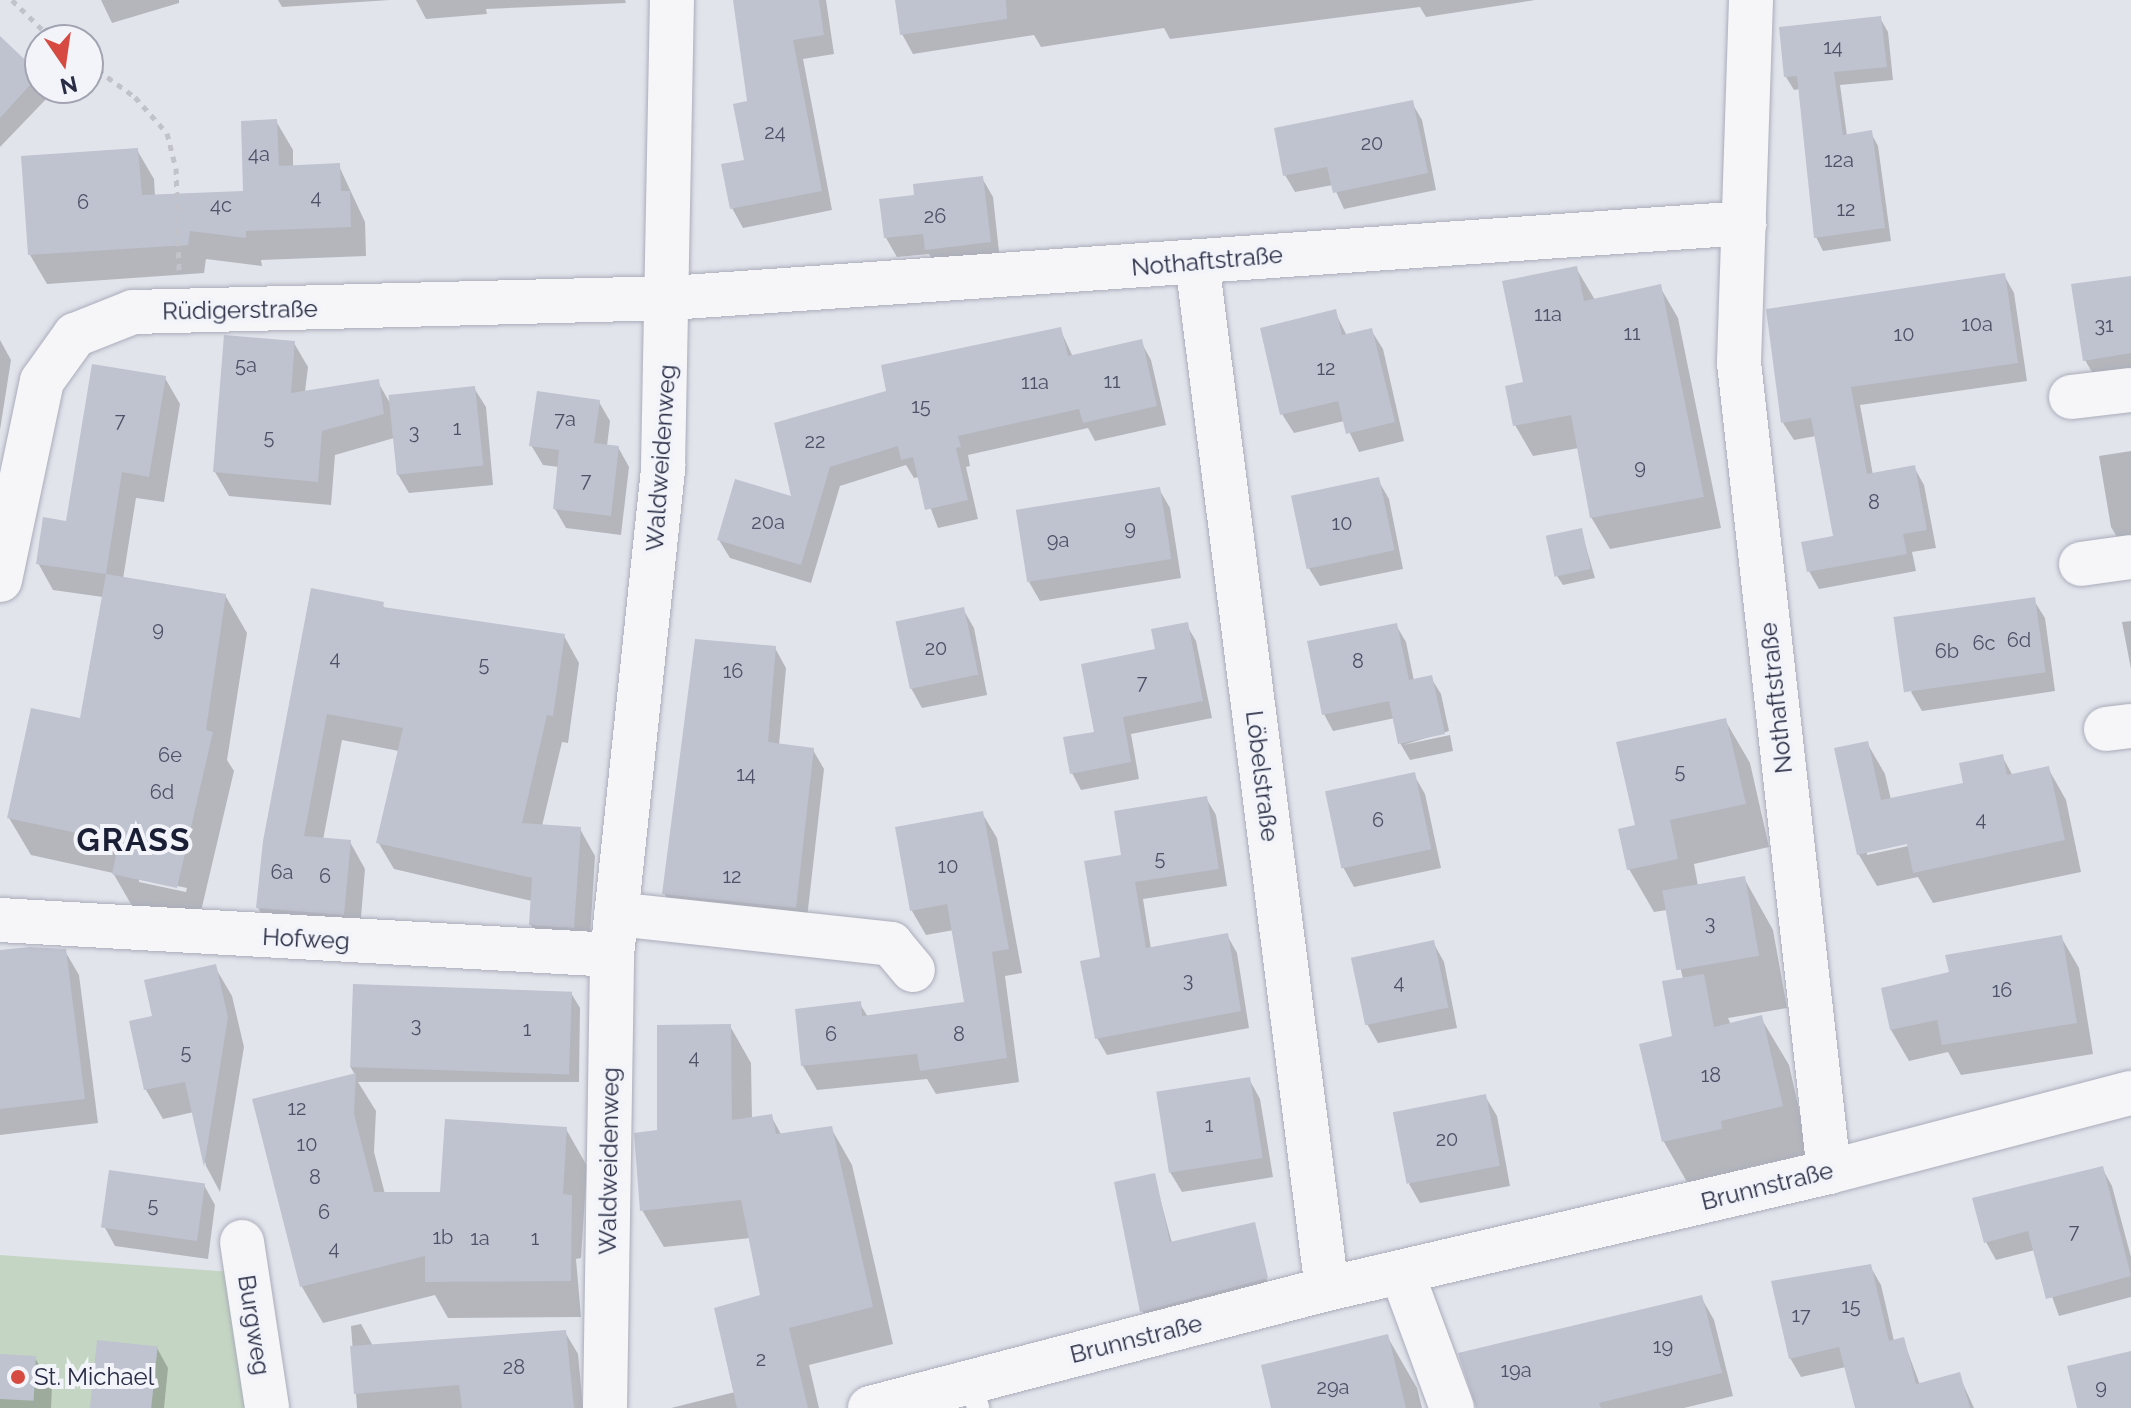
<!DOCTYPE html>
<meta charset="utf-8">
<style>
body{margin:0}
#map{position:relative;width:2131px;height:1408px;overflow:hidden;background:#e2e4ec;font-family:Raleway,sans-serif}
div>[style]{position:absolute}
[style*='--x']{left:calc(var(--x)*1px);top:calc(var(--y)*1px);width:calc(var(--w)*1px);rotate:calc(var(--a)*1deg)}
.green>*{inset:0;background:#c4d6c3}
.shadow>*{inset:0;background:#0003}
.building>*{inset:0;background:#bfc2cf;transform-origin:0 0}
.path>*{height:5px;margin-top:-2.5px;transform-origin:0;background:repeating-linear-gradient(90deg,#c1c2ca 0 6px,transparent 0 12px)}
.roads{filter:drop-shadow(0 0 2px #aaadba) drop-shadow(0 0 2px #aaadba)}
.service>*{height:22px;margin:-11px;padding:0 11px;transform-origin:11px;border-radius:11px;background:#f6f6f9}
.minor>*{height:44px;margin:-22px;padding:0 22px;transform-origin:22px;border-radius:22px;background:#f6f6f9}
.tertiary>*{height:44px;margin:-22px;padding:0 22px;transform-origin:22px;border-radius:22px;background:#f6f6f9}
.dots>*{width:22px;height:22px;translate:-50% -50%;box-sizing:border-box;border:4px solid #f2f4f9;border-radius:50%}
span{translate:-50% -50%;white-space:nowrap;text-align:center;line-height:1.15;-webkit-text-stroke:8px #f2f4f9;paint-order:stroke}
.number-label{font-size:20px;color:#4e5268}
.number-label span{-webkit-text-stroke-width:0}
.street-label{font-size:24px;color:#292d45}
.poi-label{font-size:24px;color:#292d45}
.left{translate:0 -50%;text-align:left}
.district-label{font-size:32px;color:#1b1f36;font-weight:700;letter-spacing:2px}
.north{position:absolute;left:24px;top:24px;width:80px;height:80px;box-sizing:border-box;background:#f2f4f9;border:2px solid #a2a4b1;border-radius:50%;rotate:167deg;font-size:22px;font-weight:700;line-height:32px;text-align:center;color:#292d45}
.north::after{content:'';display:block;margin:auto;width:28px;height:36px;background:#d74a41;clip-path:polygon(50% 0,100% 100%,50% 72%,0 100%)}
</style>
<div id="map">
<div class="green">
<i style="clip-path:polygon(0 1255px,232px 1272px,251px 1408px,0 1408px)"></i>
</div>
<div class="shadow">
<i style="clip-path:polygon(101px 0,179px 0,179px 3px,112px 23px)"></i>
<i style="clip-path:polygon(278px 0,390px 0,282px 7px)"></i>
<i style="clip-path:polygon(416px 0,625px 0,626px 3px,486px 9px,487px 14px,426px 19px)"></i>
<i style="clip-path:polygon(735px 0,826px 0,834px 54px,803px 59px,832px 210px,743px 228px,732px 208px,746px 162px,750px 103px)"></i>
<i style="clip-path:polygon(897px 0,1535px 0,1426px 17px,1420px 7px,1170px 39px,1164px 28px,1041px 47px,1034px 35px,913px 54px,902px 34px)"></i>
<i style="clip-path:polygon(1880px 18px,1888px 32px,1893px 80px,1840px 85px,1847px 136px,1871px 133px,1878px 146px,1891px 241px,1823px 251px,1816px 237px,1800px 89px,1794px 90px,1786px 77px)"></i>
<i style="clip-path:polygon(0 39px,39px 76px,40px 88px,50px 95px,0 147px)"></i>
<i style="clip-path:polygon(1412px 103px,1422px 120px,1436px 190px,1344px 209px,1333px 185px,1295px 192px,1285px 175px)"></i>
<i style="clip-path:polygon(276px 121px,293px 150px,293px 167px,339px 166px,365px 222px,366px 256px,261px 260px,262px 266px,206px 259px,204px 273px,47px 284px,30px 255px,137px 150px,154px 179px,155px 196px,245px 193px)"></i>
<i style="clip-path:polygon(982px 178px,993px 197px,1000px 261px,938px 269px,929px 254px,897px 257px,886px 238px,917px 197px)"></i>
<i style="clip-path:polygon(1576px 268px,1595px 300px,1660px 287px,1678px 318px,1721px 528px,1610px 549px,1591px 517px,1579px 448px,1533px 456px,1515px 425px,1526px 384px)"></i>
<i style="clip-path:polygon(2004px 275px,2014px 293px,2027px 381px,1860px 405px,1873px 475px,1914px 467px,1924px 485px,1936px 548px,1912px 552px,1916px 571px,1819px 589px,1809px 571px,1836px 537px,1816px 436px,1794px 440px,1783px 423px)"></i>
<i style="clip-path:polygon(2131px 281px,2131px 375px,2096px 379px,2085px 360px)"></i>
<i style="clip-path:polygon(1335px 312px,1347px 336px,1371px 330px,1383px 349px,1404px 441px,1359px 452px,1344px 421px,1294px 433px,1282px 414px)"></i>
<i style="clip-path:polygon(1060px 329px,1073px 357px,1141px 342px,1151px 360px,1166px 425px,1095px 441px,1088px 428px,968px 455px,970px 466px,966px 467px,978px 519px,938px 528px,919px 477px,914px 478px,906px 465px,840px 486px,811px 583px,730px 558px,719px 540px,794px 499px,889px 393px)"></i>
<i style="clip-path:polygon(0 340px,11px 360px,0 430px)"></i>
<i style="clip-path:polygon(294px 343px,308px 367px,305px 392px,378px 382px,391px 405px,474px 388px,486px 407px,493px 485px,409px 493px,397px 473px,394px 438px,335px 455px,331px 505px,229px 496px,215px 472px)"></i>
<i style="clip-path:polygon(evenodd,165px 378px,180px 404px,164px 502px,136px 498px,123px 579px,225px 595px,247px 633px,227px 760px,234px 771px,198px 924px,135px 911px,113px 873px,31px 855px,9px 818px,81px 721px,103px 597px,53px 590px,38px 563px,165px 378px,139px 878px,187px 888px,186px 892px,139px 882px,139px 878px)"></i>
<i style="clip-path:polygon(599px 402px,610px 421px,607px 446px,618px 447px,629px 467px,621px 535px,566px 528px,555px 509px,559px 467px,543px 465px,531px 445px)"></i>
<i style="clip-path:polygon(2131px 451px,2131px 546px,2123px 547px,2111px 527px,2099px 456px)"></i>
<i style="clip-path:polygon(1378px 480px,1389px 499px,1403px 569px,1320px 586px,1308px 567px)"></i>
<i style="clip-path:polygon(1159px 489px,1170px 508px,1181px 578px,1040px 601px,1029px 582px)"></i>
<i style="clip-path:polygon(1581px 530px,1595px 578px,1563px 585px,1557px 576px)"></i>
<i style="clip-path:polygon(312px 591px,382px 604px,386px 610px,564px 636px,579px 663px,568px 743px,562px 742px,542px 826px,580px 829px,595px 856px,589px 954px,546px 952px,531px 925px,532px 901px,394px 869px,378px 842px,399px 751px,342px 740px,323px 840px,350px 842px,365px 869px,359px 941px,274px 934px,258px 908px)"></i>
<i style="clip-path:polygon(2033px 599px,2045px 618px,2055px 691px,1922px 711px,1911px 692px)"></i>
<i style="clip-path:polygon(963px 609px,974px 628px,987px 695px,922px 708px,911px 688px)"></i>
<i style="clip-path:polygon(2131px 621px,2131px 669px,2122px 622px)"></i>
<i style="clip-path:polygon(1186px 624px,1196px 641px,1212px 718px,1131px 734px,1139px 779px,1081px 790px,1072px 773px,1157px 651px)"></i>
<i style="clip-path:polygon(1396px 625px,1406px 642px,1414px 681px,1431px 678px,1441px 694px,1449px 731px,1403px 745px,1450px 735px,1453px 751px,1410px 760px,1400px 743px,1395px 718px,1333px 731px,1324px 714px)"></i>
<i style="clip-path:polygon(775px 648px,786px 668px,779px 745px,813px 750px,824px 769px,806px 927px,675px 913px,664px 893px)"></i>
<i style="clip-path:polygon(1725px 720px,1750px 763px,1769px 847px,1694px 864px,1698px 886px,1744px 878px,1773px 930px,1787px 1008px,1728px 1018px,1731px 1025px,1761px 1018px,1789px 1065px,1809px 1154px,1746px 1168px,1748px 1176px,1691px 1189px,1664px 1142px,1642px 1045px,1674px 1038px,1683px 979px,1667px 910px,1654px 912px,1629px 869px,1637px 827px)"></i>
<i style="clip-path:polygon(evenodd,1867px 743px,1885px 774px,1891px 800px,1965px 785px,2002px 756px,2013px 776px,2048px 768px,2066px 800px,2081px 872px,1933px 903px,1918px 877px,1877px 886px,1859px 855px,1837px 750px,1867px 743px,1916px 840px,1917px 844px,1867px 855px,1867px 851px,1916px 840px)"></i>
<i style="clip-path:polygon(1414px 775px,1425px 794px,1441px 868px,1354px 887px,1343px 867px)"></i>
<i style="clip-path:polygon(1206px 798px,1216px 815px,1227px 886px,1143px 899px,1151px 949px,1227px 935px,1237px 953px,1249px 1028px,1107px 1055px,1097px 1038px,1103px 958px,1123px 856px)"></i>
<i style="clip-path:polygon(982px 813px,997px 838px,1022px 973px,1005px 976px,1019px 1082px,936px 1094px,927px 1079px,817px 1090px,803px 1066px,797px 1011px,860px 1004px,868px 1017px,967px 1003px,954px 930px,926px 935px,912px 911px,897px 829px)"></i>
<i style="clip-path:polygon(2061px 937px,2079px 968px,2093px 1054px,1961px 1075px,1948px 1052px,1909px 1061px,1891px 1030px,1883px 990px,1951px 974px)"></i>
<i style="clip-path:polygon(1433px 942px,1444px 962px,1457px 1028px,1378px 1043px,1367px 1024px)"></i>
<i style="clip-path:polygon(65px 951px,79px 975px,98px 1123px,0 1135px,0 953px)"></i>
<i style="clip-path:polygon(215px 967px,232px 996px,244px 1047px,220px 1192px,206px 1166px,194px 1112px,163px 1119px,146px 1090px,132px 1023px,155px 1018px)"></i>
<i style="clip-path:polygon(571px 993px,580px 1008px,579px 1082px,358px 1082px,376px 1111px,374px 1152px,385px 1194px,442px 1194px,566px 1129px,587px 1166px,581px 1258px,576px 1259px,581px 1317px,448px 1318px,435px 1295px,323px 1323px,302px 1287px,255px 1100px,355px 1075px,350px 1066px)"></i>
<i style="clip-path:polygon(730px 1026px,751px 1063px,752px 1119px,771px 1116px,782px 1136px,831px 1128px,852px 1165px,893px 1344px,809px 1365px,819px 1408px,671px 1408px,735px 1392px,763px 1297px,751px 1238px,664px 1247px,642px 1210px,636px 1134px,659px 1131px)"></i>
<i style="clip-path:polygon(1249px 1079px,1260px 1099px,1273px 1177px,1182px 1192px,1170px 1172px)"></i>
<i style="clip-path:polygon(1485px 1096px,1497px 1116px,1510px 1186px,1420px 1203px,1409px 1184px)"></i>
<i style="clip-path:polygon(2102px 1168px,2112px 1186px,2131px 1257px,2131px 1297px,2059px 1316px,2035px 1250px,1996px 1260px,1986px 1242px)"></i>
<i style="clip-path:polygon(1154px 1176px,1172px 1243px,1254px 1224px,1269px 1289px,1148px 1320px,1142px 1311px)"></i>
<i style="clip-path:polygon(204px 1185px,215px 1205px,208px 1259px,115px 1246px,104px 1226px)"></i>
<i style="clip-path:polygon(1870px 1266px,1881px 1285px,1894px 1341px,1903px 1339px,1920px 1385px,1959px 1375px,1974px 1408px,1857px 1408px,1846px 1367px,1801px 1377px,1790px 1358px)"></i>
<i style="clip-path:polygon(1701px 1297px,1714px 1320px,1733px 1396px,1684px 1408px,1477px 1408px)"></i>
<i style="clip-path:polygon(361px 1324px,373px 1346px,565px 1332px,578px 1354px,583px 1408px,357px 1408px,351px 1326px)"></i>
<i style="clip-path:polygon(1387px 1336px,1417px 1388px,1422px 1408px,1273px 1408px)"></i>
<i style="clip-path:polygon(157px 1348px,168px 1368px,164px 1408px,92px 1408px)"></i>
<i style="clip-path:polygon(0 1356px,35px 1358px,52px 1387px,51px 1408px,0 1408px)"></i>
</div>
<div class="building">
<i style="clip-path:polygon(733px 0,819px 0,824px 35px,793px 40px,822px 191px,730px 209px,721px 164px,744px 160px,733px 104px,747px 101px)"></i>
<i style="clip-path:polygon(895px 0,1006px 0,1007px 19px,900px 35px)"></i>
<i style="clip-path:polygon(1881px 16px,1887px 67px,1834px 72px,1843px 135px,1872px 130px,1885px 228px,1814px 238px,1797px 76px,1784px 77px,1779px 27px)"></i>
<i style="clip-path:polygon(0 36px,40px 74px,0 118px)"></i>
<i style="clip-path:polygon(1413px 100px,1428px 173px,1333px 193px,1327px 167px,1283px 176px,1274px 128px)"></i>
<i style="clip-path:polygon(277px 119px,279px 166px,340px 163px,341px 191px,350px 191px,351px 227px,246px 231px,246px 238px,190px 231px,188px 245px,28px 255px,21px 156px,138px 148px,142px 195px,243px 191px,241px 121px)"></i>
<i style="clip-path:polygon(983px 176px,991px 242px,925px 250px,923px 234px,884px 238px,879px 199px,914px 195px,913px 184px)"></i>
<i style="clip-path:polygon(1577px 266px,1584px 301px,1661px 284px,1704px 497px,1590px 518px,1571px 415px,1513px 426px,1505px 386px,1523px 382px,1502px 281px)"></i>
<i style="clip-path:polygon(2005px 273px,2018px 363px,1851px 387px,1867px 474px,1915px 465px,1927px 530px,1903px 534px,1907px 554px,1807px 572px,1801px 542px,1833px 536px,1811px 418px,1781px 423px,1766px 309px)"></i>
<i style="clip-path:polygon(2131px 276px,2131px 353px,2083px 361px,2071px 284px)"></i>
<i style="clip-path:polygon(1336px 309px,1342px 335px,1372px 328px,1395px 422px,1346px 434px,1338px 401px,1280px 415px,1260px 328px)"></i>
<i style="clip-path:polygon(1061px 327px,1068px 356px,1142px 339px,1157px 406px,1083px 423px,1079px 409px,958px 436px,961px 447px,956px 448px,968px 500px,925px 510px,913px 457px,901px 460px,898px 446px,830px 467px,801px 565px,717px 540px,735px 479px,791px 496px,774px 423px,886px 391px,881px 365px)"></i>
<i style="clip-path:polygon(224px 335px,295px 341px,291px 393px,379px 379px,384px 414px,322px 431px,318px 482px,213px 472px)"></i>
<i style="clip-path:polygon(92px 364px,166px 376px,149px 477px,122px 472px,106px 574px,36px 564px,43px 517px,66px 521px)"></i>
<i style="left:475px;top:386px;width:80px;height:87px;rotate:84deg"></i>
<i style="clip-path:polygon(537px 391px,600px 400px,594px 443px,619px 446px,611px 516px,553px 509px,559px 450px,529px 446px)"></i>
<i style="left:1379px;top:477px;width:75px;height:90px;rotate:78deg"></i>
<i style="left:1160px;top:487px;width:73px;height:146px;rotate:81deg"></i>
<i style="left:1582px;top:528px;width:42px;height:37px;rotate:78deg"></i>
<i style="clip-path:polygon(106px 574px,226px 594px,206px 730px,213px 732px,177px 888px,112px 874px,119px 842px,7px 818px,31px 708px,80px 718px)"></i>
<i style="clip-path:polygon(311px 588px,384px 602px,383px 607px,565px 634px,553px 716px,547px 715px,522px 823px,581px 827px,574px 928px,529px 925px,532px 878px,376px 843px,403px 728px,327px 714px,304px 836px,351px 840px,344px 915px,256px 908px,263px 841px)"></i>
<i style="left:2035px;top:597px;width:76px;height:143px;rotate:82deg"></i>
<i style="left:964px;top:607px;width:69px;height:70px;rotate:78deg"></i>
<i style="clip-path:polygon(1188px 622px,1203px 701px,1123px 717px,1131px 762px,1070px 774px,1063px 737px,1094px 732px,1081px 664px,1155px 649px,1151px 629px)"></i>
<i style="clip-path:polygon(1397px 623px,1409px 680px,1432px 675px,1445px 734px,1398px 744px,1389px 701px,1322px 715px,1307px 641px)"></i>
<i style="clip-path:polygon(695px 639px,776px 646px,768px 742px,814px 748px,796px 908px,662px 894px)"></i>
<i style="clip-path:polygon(1726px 718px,1746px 804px,1670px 820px,1678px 859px,1627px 870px,1618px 829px,1635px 825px,1616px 742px)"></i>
<i style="clip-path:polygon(1868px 741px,1881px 800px,1963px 783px,1959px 763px,2003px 754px,2007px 775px,2049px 766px,2065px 840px,1913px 873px,1907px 844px,1857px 855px,1834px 748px)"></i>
<i style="left:1415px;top:772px;width:79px;height:92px;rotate:78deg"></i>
<i style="clip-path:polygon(1207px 796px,1219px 869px,1135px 882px,1146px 948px,1228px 933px,1241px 1011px,1095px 1039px,1080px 961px,1100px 957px,1084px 861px,1121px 855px,1114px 811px)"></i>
<i style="clip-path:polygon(983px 811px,1009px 949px,992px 952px,1007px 1058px,920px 1071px,917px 1054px,801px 1066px,795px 1009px,861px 1001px,862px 1016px,964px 1002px,947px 904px,910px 911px,895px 827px)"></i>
<i style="left:1745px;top:876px;width:81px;height:84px;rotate:80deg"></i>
<i style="clip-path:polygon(2062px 935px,2077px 1023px,1942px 1045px,1937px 1020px,1890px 1030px,1881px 988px,1949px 972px,1945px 955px)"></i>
<i style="left:1434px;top:940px;width:69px;height:85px;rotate:78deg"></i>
<i style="clip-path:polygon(30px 947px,66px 949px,85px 1099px,0 1109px,0 950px)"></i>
<i style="clip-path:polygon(216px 964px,228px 1017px,204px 1167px,185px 1082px,144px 1090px,129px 1021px,152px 1016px,144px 980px)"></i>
<i style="clip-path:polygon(1704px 974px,1714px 1027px,1762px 1015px,1783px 1106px,1721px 1121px,1722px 1129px,1662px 1142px,1639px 1044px,1672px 1036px,1662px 981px)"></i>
<i style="left:353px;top:984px;width:219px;height:83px;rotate:2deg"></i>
<i style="clip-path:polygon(731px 1024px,732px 1120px,772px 1114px,776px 1134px,832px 1126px,873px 1307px,789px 1328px,808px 1408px,737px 1408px,714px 1308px,760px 1295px,741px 1200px,640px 1211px,634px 1133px,657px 1130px,657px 1025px)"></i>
<i style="clip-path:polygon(356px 1073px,354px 1114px,374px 1192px,440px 1192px,445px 1119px,567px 1127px,563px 1194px,572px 1195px,571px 1281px,425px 1282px,425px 1256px,300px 1287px,252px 1099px)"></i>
<i style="left:1250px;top:1077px;width:82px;height:95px;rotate:81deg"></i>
<i style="left:1486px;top:1094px;width:73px;height:95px;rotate:79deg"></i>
<i style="clip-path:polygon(2103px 1166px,2131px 1276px,2046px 1299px,2028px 1231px,1984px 1243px,1972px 1198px)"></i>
<i style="left:109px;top:1170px;width:97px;height:58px;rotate:8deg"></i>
<i style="clip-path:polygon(1155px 1173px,1170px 1242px,1255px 1222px,1268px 1278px,1140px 1312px,1114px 1182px)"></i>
<i style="clip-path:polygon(1871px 1264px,1889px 1341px,1904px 1337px,1916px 1384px,1960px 1372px,1970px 1408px,1855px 1408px,1839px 1347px,1789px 1359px,1771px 1281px)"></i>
<i style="clip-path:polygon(1702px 1295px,1722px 1373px,1599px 1403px,1601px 1408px,1476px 1408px,1458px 1353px)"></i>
<i style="clip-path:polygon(566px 1330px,574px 1408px,462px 1408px,459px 1385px,354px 1394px,350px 1346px)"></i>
<i style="clip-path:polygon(1388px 1334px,1406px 1408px,1271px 1408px,1261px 1365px)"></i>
<i style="left:97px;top:1340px;width:61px;height:68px;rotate:6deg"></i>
<i style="clip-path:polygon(2131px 1351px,2131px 1408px,2077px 1408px,2067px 1366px)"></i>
<i style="left:0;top:1354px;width:36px;height:45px;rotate:3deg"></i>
</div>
<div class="path">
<i style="--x:12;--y:0;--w:57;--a:44.3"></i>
<i style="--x:88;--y:63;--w:58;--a:35.9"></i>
<i style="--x:135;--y:97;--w:48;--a:48.4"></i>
<i style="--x:167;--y:133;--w:36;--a:76"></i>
<i style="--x:176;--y:168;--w:103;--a:88.3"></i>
</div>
<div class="roads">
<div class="service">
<i style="--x:970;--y:1381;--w:28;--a:73"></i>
</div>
<div class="minor">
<i style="--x:1751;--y:0;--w:363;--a:91.9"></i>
<i style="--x:1739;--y:363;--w:814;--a:83.65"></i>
<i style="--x:1197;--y:262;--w:1035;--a:82.79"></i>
<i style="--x:2071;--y:397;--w:60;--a:-6.7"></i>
<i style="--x:2081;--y:564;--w:50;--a:-8"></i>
<i style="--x:0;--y:580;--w:203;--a:-78.1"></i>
<i style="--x:42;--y:381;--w:57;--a:-54.3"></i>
<i style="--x:75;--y:335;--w:62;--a:-21.6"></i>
<i style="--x:133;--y:312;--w:537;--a:-1.49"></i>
<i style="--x:670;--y:298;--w:1077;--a:-3.99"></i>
<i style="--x:2106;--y:729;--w:25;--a:-7"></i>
<i style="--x:616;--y:914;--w:277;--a:6.2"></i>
<i style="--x:891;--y:944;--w:34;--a:50"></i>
<i style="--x:0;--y:920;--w:613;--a:3.27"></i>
<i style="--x:242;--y:1242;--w:168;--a:81.4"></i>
<i style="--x:1402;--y:1273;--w:144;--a:69.7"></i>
<i style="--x:605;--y:1408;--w:453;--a:-89.1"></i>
<i style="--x:612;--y:955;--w:491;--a:-84"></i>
<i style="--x:663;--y:467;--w:467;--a:-88.9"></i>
</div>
<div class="tertiary">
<i style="--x:870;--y:1408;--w:472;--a:-14.6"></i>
<i style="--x:1327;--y:1289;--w:515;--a:-13.12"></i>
<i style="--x:1829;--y:1172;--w:312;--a:-14.7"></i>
</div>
</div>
<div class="dots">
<i style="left:18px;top:1377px;background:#d74a41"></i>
</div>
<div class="number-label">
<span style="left:1833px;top:47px">14</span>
<span style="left:775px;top:132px">24</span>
<span style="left:1372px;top:143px">20</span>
<span style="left:259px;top:154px">4a</span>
<span style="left:1839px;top:160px">12a</span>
<span style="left:316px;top:197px">4</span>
<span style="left:83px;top:202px">6</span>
<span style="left:221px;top:205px">4c</span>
<span style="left:1846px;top:209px">12</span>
<span style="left:935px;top:216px">26</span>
<span style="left:1548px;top:314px">11a</span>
<span style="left:1977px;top:324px">10a</span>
<span style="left:2104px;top:325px">31</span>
<span style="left:1632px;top:333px">11</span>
<span style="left:1904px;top:334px">10</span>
<span style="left:246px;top:365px">5a</span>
<span style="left:1326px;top:368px">12</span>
<span style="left:1112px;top:381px">11</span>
<span style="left:1035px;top:382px">11a</span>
<span style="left:921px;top:406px">15</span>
<span style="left:565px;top:419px">7a</span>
<span style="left:120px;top:420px">7</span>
<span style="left:457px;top:428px">1</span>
<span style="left:414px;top:432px">3</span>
<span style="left:269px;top:437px">5</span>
<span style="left:815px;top:441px">22</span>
<span style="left:1640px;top:467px">9</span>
<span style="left:586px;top:480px">7</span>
<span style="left:1874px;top:502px">8</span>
<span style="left:768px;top:522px">20a</span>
<span style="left:1342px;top:523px">10</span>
<span style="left:1130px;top:528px">9</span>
<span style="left:1058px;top:540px">9a</span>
<span style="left:158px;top:629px">9</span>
<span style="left:2019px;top:640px">6d</span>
<span style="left:1984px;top:643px">6c</span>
<span style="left:936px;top:648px">20</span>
<span style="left:1947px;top:651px">6b</span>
<span style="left:335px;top:658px">4</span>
<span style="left:1358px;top:661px">8</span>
<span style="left:484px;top:664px">5</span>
<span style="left:733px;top:671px">16</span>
<span style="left:1142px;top:682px">7</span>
<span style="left:170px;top:755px">6e</span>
<span style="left:1680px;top:771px">5</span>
<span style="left:746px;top:774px">14</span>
<span style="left:162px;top:792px">6d</span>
<span style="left:1981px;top:819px">4</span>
<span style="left:1378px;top:820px">6</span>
<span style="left:1160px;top:858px">5</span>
<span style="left:948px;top:866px">10</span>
<span style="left:282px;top:872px">6a</span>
<span style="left:325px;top:876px">6</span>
<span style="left:732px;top:876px">12</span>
<span style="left:1710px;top:923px">3</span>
<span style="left:1188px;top:980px">3</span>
<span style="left:1399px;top:982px">4</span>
<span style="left:2002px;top:990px">16</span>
<span style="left:416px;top:1025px">3</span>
<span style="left:527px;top:1029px">1</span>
<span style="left:831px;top:1034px">6</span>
<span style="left:959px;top:1034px">8</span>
<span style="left:186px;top:1052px">5</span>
<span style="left:694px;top:1057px">4</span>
<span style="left:1711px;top:1075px">18</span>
<span style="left:297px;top:1108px">12</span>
<span style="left:1209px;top:1125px">1</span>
<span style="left:1447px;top:1139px">20</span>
<span style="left:307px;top:1144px">10</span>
<span style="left:315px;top:1177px">8</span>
<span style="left:153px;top:1205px">5</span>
<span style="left:324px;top:1212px">6</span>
<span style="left:2074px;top:1231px">7</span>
<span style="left:443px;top:1237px">1b</span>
<span style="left:480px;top:1238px">1a</span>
<span style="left:535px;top:1238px">1</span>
<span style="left:334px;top:1248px">4</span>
<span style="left:1851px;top:1306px">15</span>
<span style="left:1801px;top:1315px">17</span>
<span style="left:1663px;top:1346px">19</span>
<span style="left:761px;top:1359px">2</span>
<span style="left:514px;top:1367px">28</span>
<span style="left:1516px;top:1370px">19a</span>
<span style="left:1333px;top:1387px">29a</span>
<span style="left:2101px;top:1387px">9</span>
</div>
<div class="street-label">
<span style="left:1207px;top:261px;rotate:-5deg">Nothaftstraße</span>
<span style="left:240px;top:310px;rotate:-1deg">Rüdigerstraße</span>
<span style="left:661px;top:458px;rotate:-86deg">Waldweidenweg</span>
<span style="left:1776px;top:698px;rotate:-96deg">Nothaftstraße</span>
<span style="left:1262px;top:776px;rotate:83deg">Löbelstraße</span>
<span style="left:306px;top:939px;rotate:3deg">Hofweg</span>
<span style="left:609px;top:1161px;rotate:-89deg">Waldweidenweg</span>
<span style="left:1767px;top:1186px;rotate:-14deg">Brunnstraße</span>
<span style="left:254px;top:1325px;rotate:81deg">Burgweg</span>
<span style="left:1136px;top:1339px;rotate:-14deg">Brunnstraße</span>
</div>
<div class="poi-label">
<span class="left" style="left:34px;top:1377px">St. Michael</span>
</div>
<div class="district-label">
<span style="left:134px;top:840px">GRASS</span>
</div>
<div class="north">N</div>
</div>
